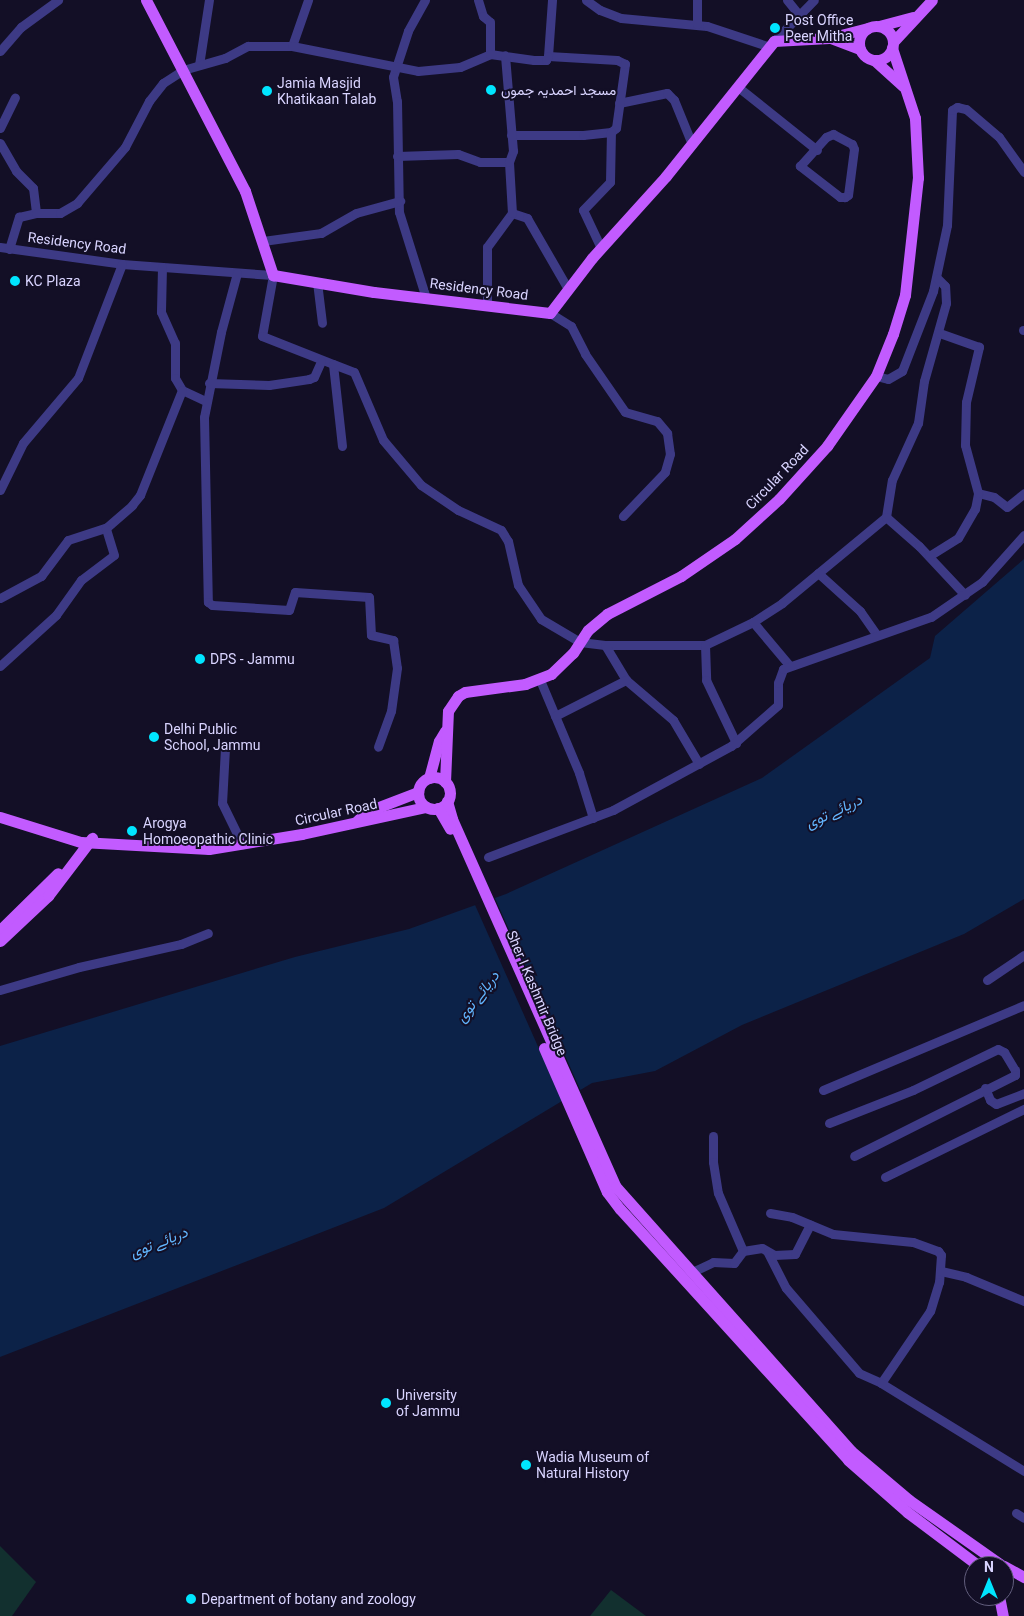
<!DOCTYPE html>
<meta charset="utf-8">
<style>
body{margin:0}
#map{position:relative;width:1024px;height:1616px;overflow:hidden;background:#130f26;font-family:Roboto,Vazirmatn,sans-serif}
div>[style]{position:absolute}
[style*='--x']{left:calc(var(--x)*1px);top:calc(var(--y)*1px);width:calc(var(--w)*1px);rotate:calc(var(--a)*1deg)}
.green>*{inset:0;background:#12302f}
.water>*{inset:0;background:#0c2248}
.pier>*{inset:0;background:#130f26;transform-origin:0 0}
.minor>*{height:9px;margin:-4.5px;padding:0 4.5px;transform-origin:4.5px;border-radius:4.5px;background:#3d3a85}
.major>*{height:11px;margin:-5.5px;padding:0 5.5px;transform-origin:5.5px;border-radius:5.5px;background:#c25bff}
.major>.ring{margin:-5.5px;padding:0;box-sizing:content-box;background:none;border:11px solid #c25bff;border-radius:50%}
.dots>*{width:14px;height:14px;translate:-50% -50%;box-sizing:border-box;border:2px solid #130f26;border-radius:50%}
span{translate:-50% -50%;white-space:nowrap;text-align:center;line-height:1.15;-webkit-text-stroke:4px #130f26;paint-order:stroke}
.poi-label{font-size:14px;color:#d9d4ff}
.left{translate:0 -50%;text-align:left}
.street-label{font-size:14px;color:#d9d4ff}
.water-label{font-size:15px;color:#62b6ff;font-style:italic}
.north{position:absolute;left:964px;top:1556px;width:50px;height:50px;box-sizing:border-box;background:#130f26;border:1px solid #625e7d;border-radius:50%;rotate:0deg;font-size:14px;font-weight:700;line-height:20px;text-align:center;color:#d9d4ff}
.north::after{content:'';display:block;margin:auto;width:18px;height:22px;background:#00e5ff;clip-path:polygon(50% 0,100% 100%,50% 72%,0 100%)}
</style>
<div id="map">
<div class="green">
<i style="clip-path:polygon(0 1546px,36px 1582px,12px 1616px,0 1616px)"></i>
<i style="clip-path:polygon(611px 1590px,646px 1616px,590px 1616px)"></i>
</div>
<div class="water">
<i style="clip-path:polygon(1024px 559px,1024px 899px,964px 934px,742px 1025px,655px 1071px,592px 1083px,384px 1208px,0 1357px,0 1046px,295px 957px,409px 929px,506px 894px,762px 778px,930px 658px,935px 636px)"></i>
</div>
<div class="pier">
<i style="left:494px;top:896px;width:215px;height:21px;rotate:66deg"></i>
</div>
<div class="minor">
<i style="--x:425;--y:0;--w:35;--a:119"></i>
<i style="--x:408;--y:31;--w:48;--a:108.1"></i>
<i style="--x:393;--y:77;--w:24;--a:81"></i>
<i style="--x:397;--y:101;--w:111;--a:89"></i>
<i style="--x:399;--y:212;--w:90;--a:72.6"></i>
<i style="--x:478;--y:0;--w:17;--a:73"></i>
<i style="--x:483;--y:16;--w:9;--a:41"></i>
<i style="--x:490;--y:22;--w:32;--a:90"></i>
<i style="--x:586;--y:0;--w:17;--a:36"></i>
<i style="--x:600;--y:10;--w:22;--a:21"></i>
<i style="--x:621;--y:18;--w:86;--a:5.3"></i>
<i style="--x:707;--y:26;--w:66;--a:18.4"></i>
<i style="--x:787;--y:0;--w:19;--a:51"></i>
<i style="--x:697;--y:24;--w:24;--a:-90"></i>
<i style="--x:774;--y:41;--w:57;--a:-45.7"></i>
<i style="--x:292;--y:46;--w:49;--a:-70.8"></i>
<i style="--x:0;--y:51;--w:32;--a:-49"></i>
<i style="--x:21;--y:27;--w:46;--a:-36.1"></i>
<i style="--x:199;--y:65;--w:66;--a:-81.3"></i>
<i style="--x:738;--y:87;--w:101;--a:38.6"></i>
<i style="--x:619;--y:103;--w:49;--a:-11.8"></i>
<i style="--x:667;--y:93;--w:10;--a:45"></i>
<i style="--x:674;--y:100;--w:48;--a:67.8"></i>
<i style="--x:0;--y:128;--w:34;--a:-64"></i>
<i style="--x:833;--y:134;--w:21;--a:28"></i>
<i style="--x:852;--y:144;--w:5;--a:68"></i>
<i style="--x:854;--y:149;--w:46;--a:97.4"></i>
<i style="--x:848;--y:195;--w:4;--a:146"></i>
<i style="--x:845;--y:197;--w:5;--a:180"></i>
<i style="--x:840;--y:197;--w:51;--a:-142.2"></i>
<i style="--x:800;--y:166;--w:39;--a:-48"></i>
<i style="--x:826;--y:137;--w:8;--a:-23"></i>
<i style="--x:511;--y:135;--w:72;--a:0"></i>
<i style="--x:583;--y:135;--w:28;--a:-6"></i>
<i style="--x:611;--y:132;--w:6;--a:-39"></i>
<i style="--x:616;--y:128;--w:65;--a:-82"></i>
<i style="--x:625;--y:64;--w:9;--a:-153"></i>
<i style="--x:617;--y:60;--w:69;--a:-176.7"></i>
<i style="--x:548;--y:56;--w:56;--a:-85.9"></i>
<i style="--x:0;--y:143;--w:32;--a:60"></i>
<i style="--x:16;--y:171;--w:24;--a:45"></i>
<i style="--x:33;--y:188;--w:25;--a:83"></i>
<i style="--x:397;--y:156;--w:61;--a:-1.9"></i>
<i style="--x:458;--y:154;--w:23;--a:20"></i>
<i style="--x:480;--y:162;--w:29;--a:0"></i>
<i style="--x:512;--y:213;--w:16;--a:18"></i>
<i style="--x:527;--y:218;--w:82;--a:60"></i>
<i style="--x:263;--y:241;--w:59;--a:-7.9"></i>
<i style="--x:321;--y:233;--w:40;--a:-29.7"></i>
<i style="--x:356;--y:213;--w:46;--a:-15.3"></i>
<i style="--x:0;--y:247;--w:123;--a:7.9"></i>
<i style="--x:122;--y:264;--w:151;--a:4.2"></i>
<i style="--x:273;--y:275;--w:62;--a:100.2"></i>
<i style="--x:262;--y:336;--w:76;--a:21.5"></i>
<i style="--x:601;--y:248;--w:42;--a:-115.3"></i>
<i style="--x:583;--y:210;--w:39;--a:-46"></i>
<i style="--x:610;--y:182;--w:50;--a:-88.9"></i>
<i style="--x:9;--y:249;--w:34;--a:-73"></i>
<i style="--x:19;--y:217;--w:17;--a:-13"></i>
<i style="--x:36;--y:213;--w:24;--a:0"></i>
<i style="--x:60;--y:213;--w:20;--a:-30"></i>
<i style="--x:77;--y:203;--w:74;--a:-49.4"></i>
<i style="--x:125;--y:147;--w:52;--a:-62.4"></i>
<i style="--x:149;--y:101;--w:23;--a:-52"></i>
<i style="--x:163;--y:83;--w:24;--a:-33"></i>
<i style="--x:183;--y:70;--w:44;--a:-15.9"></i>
<i style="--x:225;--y:58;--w:26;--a:-28"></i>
<i style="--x:248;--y:46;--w:44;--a:0"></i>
<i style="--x:292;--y:46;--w:128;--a:11.2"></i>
<i style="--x:418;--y:71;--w:42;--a:-5.4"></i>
<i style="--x:460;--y:67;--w:33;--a:-23"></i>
<i style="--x:490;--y:54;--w:44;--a:7.8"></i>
<i style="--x:534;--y:60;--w:12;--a:0"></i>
<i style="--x:546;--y:60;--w:4;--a:-63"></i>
<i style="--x:162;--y:267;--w:45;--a:91.3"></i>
<i style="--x:161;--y:312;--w:34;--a:66"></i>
<i style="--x:175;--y:343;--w:35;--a:90"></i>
<i style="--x:175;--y:378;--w:14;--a:60"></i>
<i style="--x:182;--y:390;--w:26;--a:25"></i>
<i style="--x:237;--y:273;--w:61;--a:105.2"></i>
<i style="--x:221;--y:332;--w:87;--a:101.3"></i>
<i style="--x:204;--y:417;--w:185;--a:88.8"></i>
<i style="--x:208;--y:602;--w:5;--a:37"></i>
<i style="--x:212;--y:605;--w:77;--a:3.7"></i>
<i style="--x:289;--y:610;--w:19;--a:-72"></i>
<i style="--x:295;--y:592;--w:74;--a:3.9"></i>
<i style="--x:369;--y:597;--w:38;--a:87"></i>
<i style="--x:371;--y:635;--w:23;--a:13"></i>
<i style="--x:393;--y:640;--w:28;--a:82"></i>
<i style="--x:397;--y:668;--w:43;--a:97.9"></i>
<i style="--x:391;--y:711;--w:38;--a:110"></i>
<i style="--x:317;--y:282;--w:41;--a:83"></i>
<i style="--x:487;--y:306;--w:59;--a:-90"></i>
<i style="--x:487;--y:247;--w:42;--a:-53.7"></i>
<i style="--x:512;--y:213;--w:51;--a:-93.4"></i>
<i style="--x:509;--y:162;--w:12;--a:-70"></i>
<i style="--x:513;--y:151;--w:96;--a:-94.8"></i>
<i style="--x:550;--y:313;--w:25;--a:32"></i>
<i style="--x:571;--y:326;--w:31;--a:63"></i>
<i style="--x:585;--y:354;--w:70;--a:55.4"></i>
<i style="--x:625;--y:412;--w:33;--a:16"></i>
<i style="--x:657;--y:421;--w:16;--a:50"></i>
<i style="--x:667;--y:433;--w:21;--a:82"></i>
<i style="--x:670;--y:454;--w:19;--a:106"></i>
<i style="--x:665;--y:472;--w:61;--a:133.7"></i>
<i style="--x:1023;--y:330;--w:1;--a:0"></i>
<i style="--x:876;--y:376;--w:12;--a:14"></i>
<i style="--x:888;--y:379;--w:16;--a:-30"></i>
<i style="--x:902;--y:371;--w:86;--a:-68.8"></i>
<i style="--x:933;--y:291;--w:67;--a:-78"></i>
<i style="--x:947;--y:225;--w:115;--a:-87.5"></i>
<i style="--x:952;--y:110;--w:6;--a:-31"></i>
<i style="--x:957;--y:107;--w:9;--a:13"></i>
<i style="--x:966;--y:109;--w:43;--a:40.3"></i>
<i style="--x:999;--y:137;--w:43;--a:54.5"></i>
<i style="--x:209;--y:383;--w:60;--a:1.9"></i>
<i style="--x:269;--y:385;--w:40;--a:-8.5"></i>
<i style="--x:309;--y:379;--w:5;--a:-22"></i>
<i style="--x:314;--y:377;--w:17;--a:-66"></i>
<i style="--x:342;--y:446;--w:82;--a:-96.3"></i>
<i style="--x:333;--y:364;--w:22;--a:21"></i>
<i style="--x:354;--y:372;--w:74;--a:66.9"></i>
<i style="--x:383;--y:440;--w:59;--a:49.8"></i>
<i style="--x:421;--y:485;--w:45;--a:34"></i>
<i style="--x:458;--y:510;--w:47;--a:24.9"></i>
<i style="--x:501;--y:530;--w:13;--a:58"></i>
<i style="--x:508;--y:541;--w:45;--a:77.2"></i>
<i style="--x:518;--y:585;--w:41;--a:55.9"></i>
<i style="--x:541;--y:619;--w:45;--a:30.5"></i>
<i style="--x:580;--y:642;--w:25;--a:7"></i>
<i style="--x:605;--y:645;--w:100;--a:0"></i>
<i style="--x:705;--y:645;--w:53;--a:-25.6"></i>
<i style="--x:753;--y:622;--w:35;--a:-33"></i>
<i style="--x:782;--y:603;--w:135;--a:-39.6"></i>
<i style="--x:886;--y:517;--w:37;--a:-81"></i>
<i style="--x:892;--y:480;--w:63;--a:-65.5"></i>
<i style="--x:918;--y:423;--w:42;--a:-81.9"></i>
<i style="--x:924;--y:381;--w:81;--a:-74.2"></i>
<i style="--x:946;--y:303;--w:17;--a:-93"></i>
<i style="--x:945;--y:286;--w:11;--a:-135"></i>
<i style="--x:0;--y:490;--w:52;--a:-63.9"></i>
<i style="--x:23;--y:443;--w:85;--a:-49.8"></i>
<i style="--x:78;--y:378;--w:122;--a:-68.9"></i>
<i style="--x:978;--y:493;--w:16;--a:14"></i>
<i style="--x:994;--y:497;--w:16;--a:38"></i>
<i style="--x:1007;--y:507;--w:22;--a:-39"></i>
<i style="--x:886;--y:517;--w:44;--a:41.3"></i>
<i style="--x:919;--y:546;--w:67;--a:46.8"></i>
<i style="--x:929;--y:556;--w:34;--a:-32"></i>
<i style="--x:958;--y:538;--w:34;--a:-60"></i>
<i style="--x:975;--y:509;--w:16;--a:-79"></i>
<i style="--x:978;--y:493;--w:50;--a:-105.2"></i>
<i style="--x:965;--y:445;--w:43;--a:-88.7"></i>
<i style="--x:966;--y:402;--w:57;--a:-76.7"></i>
<i style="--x:979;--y:347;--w:42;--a:-160.7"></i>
<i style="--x:818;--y:573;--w:57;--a:42.1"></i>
<i style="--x:860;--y:611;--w:29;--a:55"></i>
<i style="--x:0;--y:598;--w:47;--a:-28.2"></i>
<i style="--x:41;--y:576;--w:45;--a:-53.1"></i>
<i style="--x:68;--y:540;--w:40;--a:-18"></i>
<i style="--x:106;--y:528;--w:35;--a:-41"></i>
<i style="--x:132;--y:505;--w:13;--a:-51"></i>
<i style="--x:140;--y:495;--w:113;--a:-68.2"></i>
<i style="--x:753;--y:622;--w:56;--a:50.1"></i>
<i style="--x:605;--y:645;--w:41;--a:59"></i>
<i style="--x:626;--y:680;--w:62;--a:40.4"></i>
<i style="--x:673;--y:720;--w:51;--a:59.4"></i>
<i style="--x:705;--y:645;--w:35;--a:88"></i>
<i style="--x:706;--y:680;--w:70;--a:64.5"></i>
<i style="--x:0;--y:666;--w:76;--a:-42.3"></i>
<i style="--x:56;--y:615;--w:43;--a:-54.5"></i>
<i style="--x:81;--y:580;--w:41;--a:-37.1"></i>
<i style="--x:114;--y:555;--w:28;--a:-107"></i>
<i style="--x:540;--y:680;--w:101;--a:67.2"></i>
<i style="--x:579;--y:773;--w:47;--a:72.7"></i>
<i style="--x:555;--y:716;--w:80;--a:-26.9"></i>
<i style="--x:225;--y:748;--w:55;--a:93.1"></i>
<i style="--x:222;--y:803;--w:46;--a:64"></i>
<i style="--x:488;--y:857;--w:134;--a:-20.6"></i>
<i style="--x:613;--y:810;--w:134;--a:-28.5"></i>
<i style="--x:731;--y:746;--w:62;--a:-41.1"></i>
<i style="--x:778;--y:705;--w:22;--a:-90"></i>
<i style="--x:778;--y:683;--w:15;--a:-70"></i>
<i style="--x:783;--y:669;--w:157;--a:-19.4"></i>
<i style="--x:931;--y:617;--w:62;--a:-34.5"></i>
<i style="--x:982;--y:582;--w:63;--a:-48.2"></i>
<i style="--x:987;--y:980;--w:45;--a:-34"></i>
<i style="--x:0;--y:990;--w:82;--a:-16.2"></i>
<i style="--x:79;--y:967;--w:105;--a:-12.7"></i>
<i style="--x:181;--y:944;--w:29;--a:-22"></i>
<i style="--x:985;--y:1088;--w:13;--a:67"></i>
<i style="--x:990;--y:1100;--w:7;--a:34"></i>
<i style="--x:996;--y:1104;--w:30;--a:-21"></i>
<i style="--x:823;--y:1090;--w:218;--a:-22.9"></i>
<i style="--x:829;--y:1123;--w:90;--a:-21.4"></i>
<i style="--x:913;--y:1090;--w:94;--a:-25.8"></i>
<i style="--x:998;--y:1049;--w:7;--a:27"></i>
<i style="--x:1004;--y:1052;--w:21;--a:59"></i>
<i style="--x:1015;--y:1070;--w:5;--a:90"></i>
<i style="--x:1015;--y:1075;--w:180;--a:153.3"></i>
<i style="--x:713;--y:1136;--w:26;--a:90"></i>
<i style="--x:713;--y:1162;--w:31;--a:81"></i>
<i style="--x:718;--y:1193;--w:63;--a:66.7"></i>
<i style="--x:743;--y:1251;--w:19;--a:-9"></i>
<i style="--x:762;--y:1248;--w:14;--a:30"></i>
<i style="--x:774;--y:1255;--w:21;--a:-3"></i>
<i style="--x:795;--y:1254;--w:33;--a:-63"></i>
<i style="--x:885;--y:1177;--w:155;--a:-26.1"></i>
<i style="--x:770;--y:1213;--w:22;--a:10"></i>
<i style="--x:792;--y:1217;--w:44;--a:22.5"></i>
<i style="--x:833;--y:1234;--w:80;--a:5.7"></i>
<i style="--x:913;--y:1242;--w:27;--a:20"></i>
<i style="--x:938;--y:1251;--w:5;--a:53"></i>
<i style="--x:941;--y:1255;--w:27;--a:94"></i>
<i style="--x:939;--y:1282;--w:30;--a:107"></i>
<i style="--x:930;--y:1311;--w:87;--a:124.2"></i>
<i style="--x:768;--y:1253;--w:39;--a:63"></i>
<i style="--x:786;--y:1288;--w:112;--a:49.3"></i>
<i style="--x:859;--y:1373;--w:24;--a:24"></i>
<i style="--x:881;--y:1383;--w:168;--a:31.6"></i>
<i style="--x:941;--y:1271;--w:26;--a:13"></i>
<i style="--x:966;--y:1277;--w:63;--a:22.5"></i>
<i style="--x:692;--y:1272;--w:23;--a:-25"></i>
<i style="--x:713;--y:1262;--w:21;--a:3"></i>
<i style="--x:734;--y:1263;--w:15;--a:-53"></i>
<i style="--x:1016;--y:1513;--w:9;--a:32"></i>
</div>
<div class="major">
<i style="--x:146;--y:0;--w:215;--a:62.6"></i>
<i style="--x:245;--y:191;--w:89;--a:71.6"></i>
<i style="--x:273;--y:275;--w:102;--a:9.6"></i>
<i style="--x:374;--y:292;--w:177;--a:6.8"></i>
<i style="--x:550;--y:313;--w:69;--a:-52.6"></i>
<i style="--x:592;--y:258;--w:110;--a:-47.9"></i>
<i style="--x:666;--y:176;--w:173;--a:-51.3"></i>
<i style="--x:774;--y:41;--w:55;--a:-3.1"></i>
<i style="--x:829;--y:38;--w:40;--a:-14.4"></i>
<i style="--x:879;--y:26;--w:35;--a:-15"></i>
<i class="ring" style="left:859px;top:26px;width:23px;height:23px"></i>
<i style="--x:831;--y:38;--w:31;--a:21"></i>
<i style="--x:893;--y:42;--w:57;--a:-47.1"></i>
<i style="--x:874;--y:60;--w:39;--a:42"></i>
<i class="ring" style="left:418px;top:777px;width:21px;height:21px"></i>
<i style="--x:429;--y:778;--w:38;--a:-75"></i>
<i style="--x:439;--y:741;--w:12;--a:-59"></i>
<i style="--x:445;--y:782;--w:71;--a:-87.6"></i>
<i style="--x:448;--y:711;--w:18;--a:-56"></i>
<i style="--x:458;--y:696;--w:8;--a:-30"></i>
<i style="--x:465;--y:692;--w:61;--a:-7.6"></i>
<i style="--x:525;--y:684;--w:28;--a:-21"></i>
<i style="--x:551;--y:674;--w:30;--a:-44"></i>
<i style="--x:573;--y:653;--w:27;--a:-57"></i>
<i style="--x:588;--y:630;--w:25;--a:-40"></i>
<i style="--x:607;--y:614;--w:83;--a:-27.2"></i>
<i style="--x:681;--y:576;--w:65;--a:-34.4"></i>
<i style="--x:735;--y:539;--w:59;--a:-42.3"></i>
<i style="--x:779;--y:499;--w:72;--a:-47.8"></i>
<i style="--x:827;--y:446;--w:85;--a:-55"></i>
<i style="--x:876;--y:376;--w:45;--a:-68"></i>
<i style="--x:893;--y:334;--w:41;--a:-72.9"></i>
<i style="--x:905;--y:295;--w:118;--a:-83.7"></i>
<i style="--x:918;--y:178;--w:60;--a:-92.9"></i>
<i style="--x:915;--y:118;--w:74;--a:-108.2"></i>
<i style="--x:447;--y:801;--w:19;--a:74"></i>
<i style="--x:452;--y:819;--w:403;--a:66"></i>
<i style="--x:616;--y:1187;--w:353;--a:48.3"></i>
<i style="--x:851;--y:1451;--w:76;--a:40.2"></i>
<i style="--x:909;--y:1500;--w:115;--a:35.1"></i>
<i style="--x:438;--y:808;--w:24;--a:60"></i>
<i style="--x:0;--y:817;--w:85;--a:17.2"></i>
<i style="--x:81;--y:842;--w:128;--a:3.1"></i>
<i style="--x:209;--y:849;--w:94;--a:-9.2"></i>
<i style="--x:302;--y:834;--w:127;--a:-12.3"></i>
<i style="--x:357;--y:821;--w:13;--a:-45"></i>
<i style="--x:366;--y:812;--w:56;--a:-21"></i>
<i style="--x:0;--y:930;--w:81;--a:-44.5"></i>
<i style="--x:0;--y:941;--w:66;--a:-43.2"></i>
<i style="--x:48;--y:896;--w:73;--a:-52.8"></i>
<i style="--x:544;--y:1048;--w:157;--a:66.4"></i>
<i style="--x:607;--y:1192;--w:21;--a:53"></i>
<i style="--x:620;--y:1209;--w:339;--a:47.7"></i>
<i style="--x:848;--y:1460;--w:79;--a:41.4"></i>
<i style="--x:907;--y:1512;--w:90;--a:36.9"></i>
<i style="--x:1004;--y:1566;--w:23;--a:29"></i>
<i style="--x:999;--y:1596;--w:20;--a:79"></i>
</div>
<div class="dots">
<i style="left:775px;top:28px;background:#00e5ff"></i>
<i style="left:491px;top:90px;background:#00e5ff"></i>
<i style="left:267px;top:91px;background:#00e5ff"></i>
<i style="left:15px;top:281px;background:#00e5ff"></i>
<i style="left:200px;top:659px;background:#00e5ff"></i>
<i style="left:154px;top:737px;background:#00e5ff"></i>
<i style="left:132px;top:831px;background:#00e5ff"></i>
<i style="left:386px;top:1403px;background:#00e5ff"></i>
<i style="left:526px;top:1465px;background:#00e5ff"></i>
<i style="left:191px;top:1599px;background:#00e5ff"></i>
</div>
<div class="poi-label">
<span class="left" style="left:785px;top:28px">Post Office<br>Peer Mitha</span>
<span class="left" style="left:277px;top:91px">Jamia Masjid<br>Khatikaan Talab</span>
<span class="left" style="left:501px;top:90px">مسجد احمدیہ جموں</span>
<span class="left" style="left:25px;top:281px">KC Plaza</span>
<span class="left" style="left:210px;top:659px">DPS - Jammu</span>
<span class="left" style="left:164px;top:737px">Delhi Public<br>School, Jammu</span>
<span class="left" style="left:143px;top:831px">Arogya<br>Homoeopathic Clinic</span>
<span class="left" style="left:396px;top:1403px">University<br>of Jammu</span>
<span class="left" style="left:536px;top:1465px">Wadia Museum of<br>Natural History</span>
<span class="left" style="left:201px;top:1599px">Department of botany and zoology</span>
</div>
<div class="street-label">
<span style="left:77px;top:243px;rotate:7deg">Residency Road</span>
<span style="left:479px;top:289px;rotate:7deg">Residency Road</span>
<span style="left:777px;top:477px;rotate:-46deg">Circular Road</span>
<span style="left:336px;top:812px;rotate:-12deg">Circular Road</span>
<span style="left:537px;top:993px;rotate:67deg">Sher I Kashmir Bridge</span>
</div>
<div class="water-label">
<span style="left:834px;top:812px;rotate:-25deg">دریائے توی</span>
<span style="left:478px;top:997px;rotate:-52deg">دریائے توی</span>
<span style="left:159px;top:1243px;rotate:-21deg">دریائے توی</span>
</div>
<div class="north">N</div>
</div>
